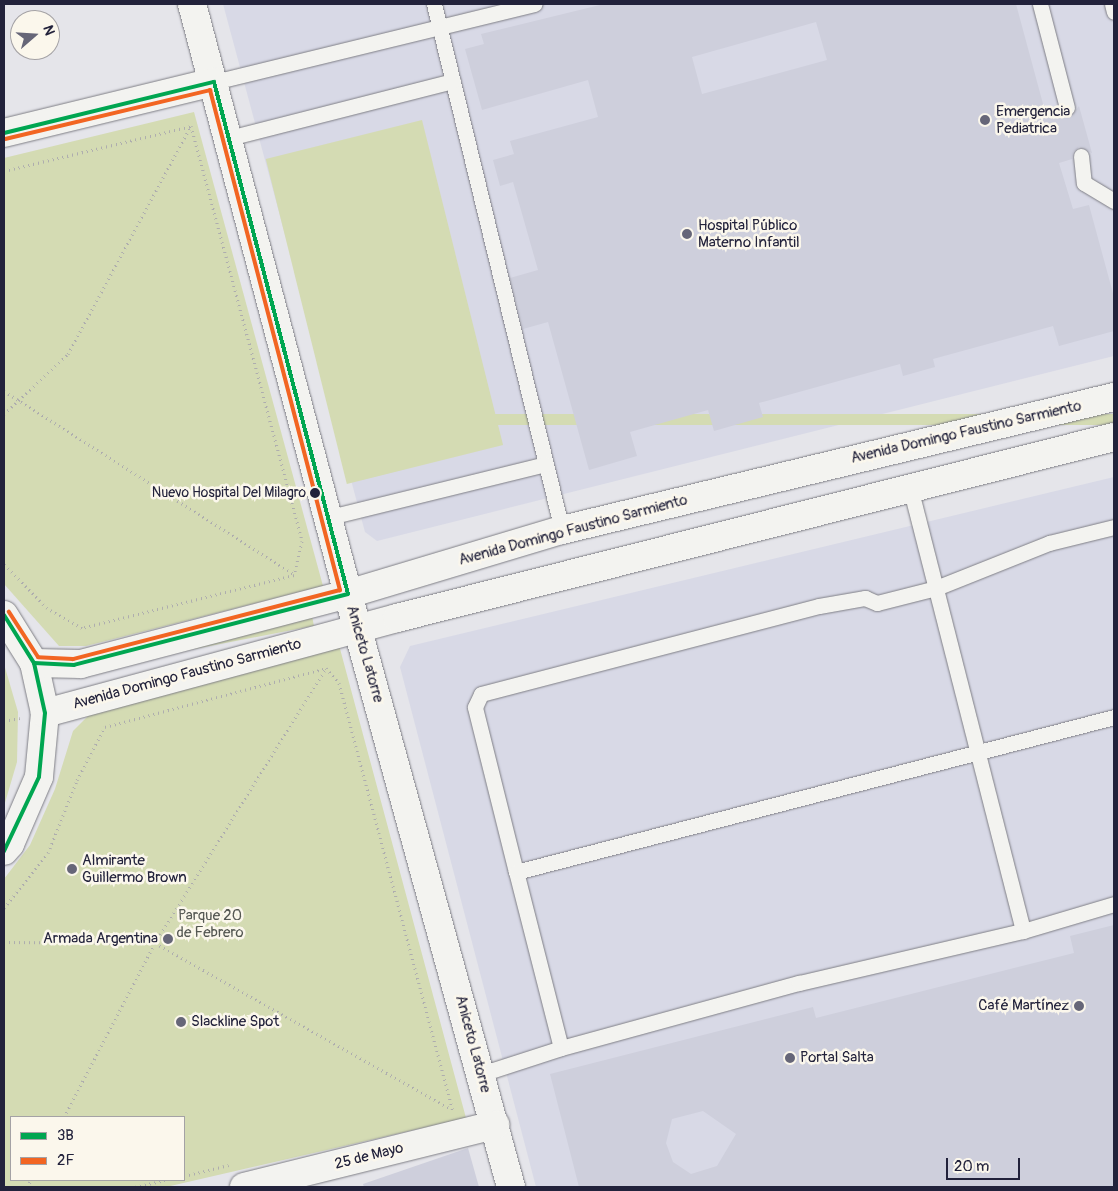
<!DOCTYPE html>
<meta charset="utf-8">
<style>
body{margin:0}
#map{position:relative;width:1118px;height:1191px;overflow:hidden;background:#e5e5ea;font-family:Pangolin,sans-serif}
div>[style]{position:absolute}
[style*='--x']{left:calc(var(--x)*1px);top:calc(var(--y)*1px);width:calc(var(--w)*1px);rotate:calc(var(--a)*1deg)}
.built>*{inset:0;background:#d8d9e6}
.green>*{inset:0;background:#d4dbb3;transform-origin:0 0}
.building>*{inset:0;background:#cecfdc}
.path>*{height:3px;margin-top:-1.5px;transform-origin:0;background:repeating-linear-gradient(90deg,#aeadae 0 1px,transparent 0 5px)}
.roads{filter:drop-shadow(0 0 1px #7e7e85) drop-shadow(0 0 1px #7e7e85)}
.lane>*{height:15px;margin:-7.5px;padding:0 7.5px;transform-origin:7.5px;border-radius:7.5px;background:#f3f3f0}
.street>*{height:28px;margin:-14px;padding:0 14px;transform-origin:14px;border-radius:14px;background:#f3f3f0}
.secondary>*{height:28px;margin:-14px;padding:0 14px;transform-origin:14px;border-radius:14px;background:#f3f3f0}
.bus-1>*{height:4px;margin:-2px;padding:0 2px;transform-origin:2px;border-radius:2px;background:#00a651}
.bus-2>*{height:4px;margin:-2px;padding:0 2px;transform-origin:2px;border-radius:2px;background:#f26522}
.dots>*{width:14px;height:14px;translate:-50% -50%;box-sizing:border-box;border:2px solid #fbf7ec;border-radius:50%}
span{translate:-50% -50%;white-space:nowrap;text-align:center;line-height:1.15;-webkit-text-stroke:5px #fbf7ec;paint-order:stroke}
.bus-label{font-size:14px;color:#22223b}
.right{translate:-100% -50%;text-align:right}
.poi-label{font-size:15px;color:#22223b}
.left{translate:0 -50%;text-align:left}
.street-label{font-size:15px;color:#22223b}
.park-label{font-size:15px;color:#545752}
.frame{position:absolute;inset:0;border:5px solid #22223b;pointer-events:none}
.legend{position:absolute;left:10px;top:1116px;width:175px;height:65px;box-sizing:border-box;background:#fbf7ec;border:1px solid #a4a2a5;margin:0;padding:6px 9px;list-style:none;font-size:15px;color:#22223b}
.legend li{display:flex;align-items:center;gap:10px;height:25px}
.legend b{width:25px;border:1px solid #a4a2a5}
.north{position:absolute;left:10px;top:10px;width:50px;height:50px;box-sizing:border-box;background:#fbf7ec;border:1px solid #a4a2a5;border-radius:50%;rotate:71deg;font-size:14px;font-weight:700;line-height:20px;text-align:center;color:#22223b}
.north::after{content:'';display:block;margin:auto;width:18px;height:22px;background:#666678;clip-path:polygon(50% 0,100% 100%,50% 72%,0 100%)}
.scale{position:absolute;left:946px;top:1158px;width:74px;height:22px;box-sizing:border-box;border:2px solid #22223b;border-top:0;padding-left:6px;font-size:15px;line-height:18px;white-space:nowrap;color:#22223b;-webkit-text-stroke:4px #fbf7ec;paint-order:stroke}
</style>
<div id="map">
<div class="built">
<i style="clip-path:polygon(223px 4px,1114px 4px,1114px 356px,377px 541px,365px 532px)"></i>
<i style="clip-path:polygon(1114px 477px,1114px 1187px,536px 1187px,400px 667px,410px 646px)"></i>
</div>
<div class="green">
<i style="clip-path:polygon(194px 112px,323px 586px,86px 646px,59px 646px,4px 584px,4px 158px)"></i>
<i style="left:422px;top:120px;width:335px;height:161px;rotate:76deg"></i>
<i style="left:1114px;top:414px;width:11px;height:756px;rotate:90deg"></i>
<i style="left:312px;top:616px;width:10px;height:231px;rotate:79deg"></i>
<i style="clip-path:polygon(evenodd,339px 645px,466px 1118px,166px 1187px,4px 1187px,4px 879px,30px 845px,55px 789px,73px 731px,91px 713px,339px 645px,11px 1117px,184px 1117px,184px 1180px,11px 1180px,11px 1117px)"></i>
<i style="clip-path:polygon(4px 664px,18px 712px,17px 762px,4px 806px)"></i>
</div>
<div class="building">
<i style="clip-path:polygon(evenodd,604px 4px,1016px 4px,1046px 115px,1058px 111px,1070px 117px,1079px 106px,1092px 153px,1079px 147px,1073px 152px,1072px 159px,1059px 163px,1073px 209px,1089px 205px,1114px 297px,1114px 331px,1059px 346px,1053px 326px,933px 359px,935px 367px,903px 376px,900px 364px,759px 403px,763px 417px,714px 431px,708px 410px,630px 432px,637px 456px,589px 470px,548px 322px,523px 329px,510px 278px,538px 270px,513px 182px,500px 186px,493px 160px,514px 154px,510px 141px,598px 117px,588px 80px,482px 110px,465px 49px,484px 44px,481px 34px,604px 4px,816px 22px,827px 60px,702px 94px,692px 57px,816px 22px)"></i>
<i style="clip-path:polygon(evenodd,1114px 925px,1114px 1187px,579px 1187px,550px 1074px,813px 1007px,816px 1018px,1074px 953px,1070px 936px,1114px 925px,703px 1111px,736px 1134px,717px 1166px,691px 1174px,673px 1162px,666px 1143px,672px 1119px,703px 1111px)"></i>
<i style="clip-path:polygon(468px 1148px,479px 1187px,364px 1187px,363px 1184px)"></i>
</div>
<div class="path">
<i style="--x:4;--y:171;--w:192;--a:-13.5"></i>
<i style="--x:191;--y:126;--w:430;--a:75"></i>
<i style="--x:302;--y:541;--w:35;--a:103"></i>
<i style="--x:294;--y:575;--w:219;--a:166"></i>
<i style="--x:82;--y:628;--w:40;--a:-150.3"></i>
<i style="--x:47;--y:608;--w:62;--a:-134.3"></i>
<i style="--x:4;--y:391;--w:342;--a:32.3"></i>
<i style="--x:4;--y:414;--w:88;--a:-43.2"></i>
<i style="--x:68;--y:354;--w:259;--a:-61.7"></i>
<i style="--x:4;--y:721;--w:16;--a:-11"></i>
<i style="--x:4;--y:908;--w:70;--a:-51.3"></i>
<i style="--x:48;--y:853;--w:79;--a:-68.3"></i>
<i style="--x:77;--y:780;--w:60;--a:-62.2"></i>
<i style="--x:105;--y:727;--w:229;--a:-14.9"></i>
<i style="--x:326;--y:668;--w:20;--a:49"></i>
<i style="--x:339;--y:683;--w:442;--a:75.1"></i>
<i style="--x:4;--y:942;--w:151;--a:0.4"></i>
<i style="--x:155;--y:943;--w:339;--a:29.3"></i>
<i style="--x:64;--y:1117;--w:196;--a:-62.4"></i>
<i style="--x:155;--y:943;--w:324;--a:-58.1"></i>
<i style="--x:184;--y:1176;--w:46;--a:-13.7"></i>
<i style="--x:27;--y:1187;--w:8;--a:-60"></i>
<i style="--x:135;--y:1187;--w:32;--a:-13"></i>
</div>
<div class="roads">
<div class="lane">
<i style="--x:434;--y:4;--w:541;--a:76.32"></i>
<i style="--x:1040;--y:4;--w:107;--a:75.4"></i>
<i style="--x:1112;--y:4;--w:8;--a:76"></i>
<i style="--x:214;--y:82;--w:330;--a:-13.7"></i>
<i style="--x:229;--y:138;--w:231;--a:-14.3"></i>
<i style="--x:1081;--y:156;--w:27;--a:84"></i>
<i style="--x:1084;--y:183;--w:35;--a:31"></i>
<i style="--x:910;--y:487;--w:458;--a:75.7"></i>
<i style="--x:330;--y:517;--w:222;--a:-13.8"></i>
<i style="--x:516;--y:872;--w:170;--a:-104"></i>
<i style="--x:475;--y:707;--w:14;--a:-65"></i>
<i style="--x:481;--y:694;--w:349;--a:-14.6"></i>
<i style="--x:819;--y:606;--w:47;--a:-9.9"></i>
<i style="--x:865;--y:598;--w:13;--a:23"></i>
<i style="--x:877;--y:603;--w:61;--a:-14.3"></i>
<i style="--x:936;--y:588;--w:122;--a:-21.7"></i>
<i style="--x:1049;--y:543;--w:67;--a:-13.8"></i>
<i style="--x:561;--y:1048;--w:247;--a:-15.3"></i>
<i style="--x:799;--y:983;--w:230;--a:-13.1"></i>
<i style="--x:1023;--y:931;--w:95;--a:-16.5"></i>
<i style="--x:481;--y:1074;--w:84;--a:-18"></i>
<i style="--x:561;--y:1048;--w:182;--a:-104.3"></i>
<i style="--x:516;--y:872;--w:618;--a:-14.53"></i>
</div>
<div class="street">
<i style="--x:192;--y:4;--w:610;--a:75.19"></i>
<i style="--x:348;--y:594;--w:615;--a:74.63"></i>
<i style="--x:4;--y:133;--w:216;--a:-13.7"></i>
<i style="--x:244;--y:1187;--w:259;--a:-13.9"></i>
</div>
<div class="secondary">
<i style="--x:4;--y:615;--w:57;--a:58"></i>
<i style="--x:34;--y:663;--w:51;--a:77.6"></i>
<i style="--x:45;--y:713;--w:64;--a:95.4"></i>
<i style="--x:39;--y:777;--w:73;--a:113.4"></i>
<i style="--x:10;--y:844;--w:9;--a:131"></i>
<i style="--x:34;--y:663;--w:47;--a:1.2"></i>
<i style="--x:81;--y:664;--w:276;--a:-14.7"></i>
<i style="--x:348;--y:594;--w:223;--a:-16.7"></i>
<i style="--x:562;--y:530;--w:568;--a:-13.55"></i>
<i style="--x:45;--y:713;--w:365;--a:-15.1"></i>
<i style="--x:397;--y:618;--w:739;--a:-14.17"></i>
</div>
</div>
<div class="bus-1">
<i style="--x:4;--y:133;--w:216;--a:-13.7"></i>
<i style="--x:214;--y:82;--w:529;--a:75.33"></i>
<i style="--x:348;--y:594;--w:283;--a:165.5"></i>
<i style="--x:74;--y:665;--w:40;--a:-177.1"></i>
<i style="--x:4;--y:615;--w:57;--a:58"></i>
<i style="--x:34;--y:663;--w:51;--a:77.6"></i>
<i style="--x:45;--y:713;--w:64;--a:95.4"></i>
<i style="--x:39;--y:777;--w:82;--a:115.3"></i>
</div>
<div class="bus-2">
<i style="--x:5;--y:139;--w:211;--a:-13.4"></i>
<i style="--x:210;--y:90;--w:517;--a:75.43"></i>
<i style="--x:340;--y:590;--w:276;--a:165.5"></i>
<i style="--x:73;--y:659;--w:35;--a:-177"></i>
<i style="--x:38;--y:657;--w:54;--a:-122.8"></i>
</div>
<div class="dots">
<i style="left:985px;top:120px;background:#666678"></i>
<i style="left:687px;top:234px;background:#666678"></i>
<i style="left:315px;top:493px;background:#22223b"></i>
<i style="left:72px;top:869px;background:#666678"></i>
<i style="left:168px;top:939px;background:#666678"></i>
<i style="left:1079px;top:1006px;background:#666678"></i>
<i style="left:181px;top:1022px;background:#666678"></i>
<i style="left:790px;top:1058px;background:#666678"></i>
</div>
<div class="bus-label">
<span class="right" style="left:306px;top:493px">Nuevo Hospital Del Milagro</span>
</div>
<div class="poi-label">
<span class="left" style="left:996px;top:120px">Emergencia<br>Pediatrica</span>
<span class="left" style="left:698px;top:234px">Hospital Público<br>Materno Infantil</span>
<span class="left" style="left:82px;top:869px">Almirante<br>Guillermo Brown</span>
<span class="right" style="left:158px;top:939px">Armada Argentina</span>
<span class="right" style="left:1069px;top:1006px">Café Martínez</span>
<span class="left" style="left:191px;top:1022px">Slackline Spot</span>
<span class="left" style="left:800px;top:1058px">Portal Salta</span>
</div>
<div class="street-label">
<span style="left:966px;top:432px;rotate:-13deg">Avenida Domingo Faustino Sarmiento</span>
<span style="left:573px;top:530px;rotate:-15deg">Avenida Domingo Faustino Sarmiento</span>
<span style="left:365px;top:654px;rotate:74deg">Aniceto Latorre</span>
<span style="left:187px;top:674px;rotate:-15deg">Avenida Domingo Faustino Sarmiento</span>
<span style="left:473px;top:1044px;rotate:75deg">Aniceto Latorre</span>
<span style="left:369px;top:1156px;rotate:-14deg">25 de Mayo</span>
</div>
<div class="park-label">
<span style="left:210px;top:924px">Parque 20<br>de Febrero</span>
</div>
<div class="frame"></div>
<ul class="legend">
<li><b style="height:6px;background:#00a651"></b>3B</li>
<li><b style="height:6px;background:#f26522"></b>2F</li>
</ul>
<div class="north">N</div>
<div class="scale">20 m</div>
</div>
